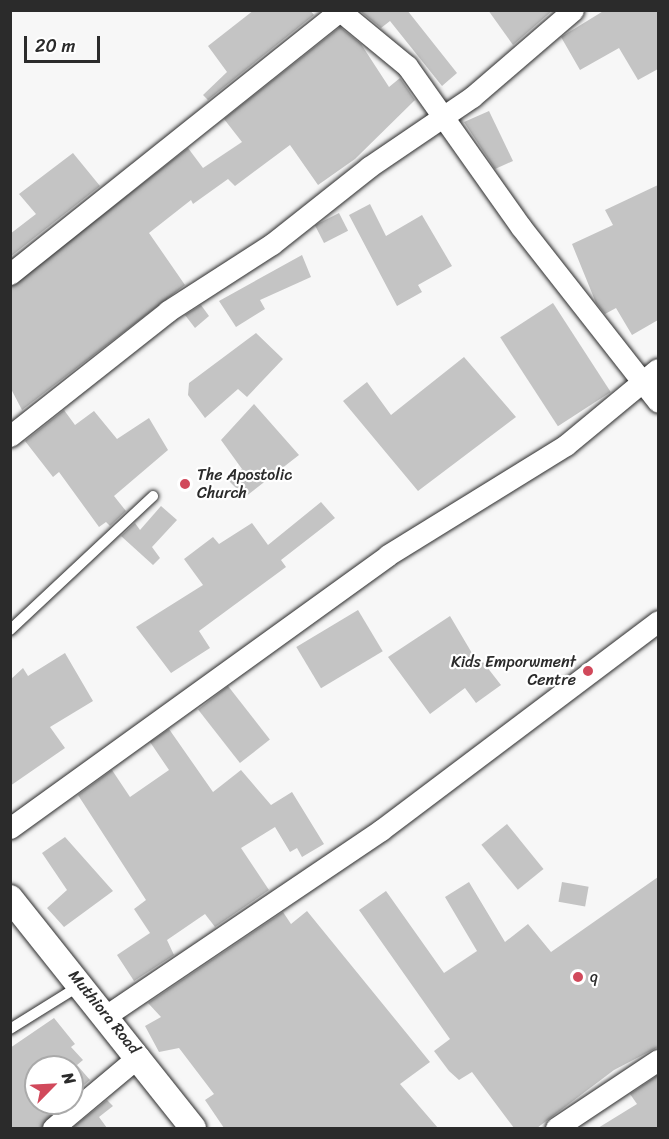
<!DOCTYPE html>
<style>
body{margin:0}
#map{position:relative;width:669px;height:1139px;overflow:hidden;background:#f7f7f7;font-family:Sriracha,sans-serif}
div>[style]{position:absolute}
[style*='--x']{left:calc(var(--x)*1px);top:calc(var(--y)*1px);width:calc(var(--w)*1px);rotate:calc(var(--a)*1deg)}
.building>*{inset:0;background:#c4c4c4;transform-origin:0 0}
.roads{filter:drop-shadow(0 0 2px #2b2b2b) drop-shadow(0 0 2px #2b2b2b)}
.service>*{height:10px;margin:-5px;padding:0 5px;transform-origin:5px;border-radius:5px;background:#fff}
.minor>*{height:21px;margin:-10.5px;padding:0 10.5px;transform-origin:10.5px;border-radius:10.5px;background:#fff}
.tertiary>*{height:26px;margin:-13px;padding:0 13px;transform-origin:13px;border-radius:13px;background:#fff}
.dots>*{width:16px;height:16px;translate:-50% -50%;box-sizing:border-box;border:3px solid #fff;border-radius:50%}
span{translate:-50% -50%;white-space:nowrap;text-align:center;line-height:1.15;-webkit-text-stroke:4.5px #fff;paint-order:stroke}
.poi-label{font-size:16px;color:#2b2b2b}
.left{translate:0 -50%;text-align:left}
.right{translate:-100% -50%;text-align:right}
.street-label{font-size:16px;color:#2b2b2b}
.frame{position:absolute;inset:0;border:12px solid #2b2b2b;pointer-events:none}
.north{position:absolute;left:24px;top:1055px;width:60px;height:60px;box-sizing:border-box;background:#fff;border:2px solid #aaa;border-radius:50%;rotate:66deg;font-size:16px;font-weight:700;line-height:24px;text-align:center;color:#2b2b2b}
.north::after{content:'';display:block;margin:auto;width:21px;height:27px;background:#d1495b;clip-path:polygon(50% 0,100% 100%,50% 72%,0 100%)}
.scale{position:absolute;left:24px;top:36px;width:76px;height:27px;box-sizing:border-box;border:3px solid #2b2b2b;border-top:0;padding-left:8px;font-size:18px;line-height:21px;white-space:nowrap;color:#2b2b2b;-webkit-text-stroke:4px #fff;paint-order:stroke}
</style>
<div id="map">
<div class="building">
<i style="clip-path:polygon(254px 10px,310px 10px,314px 15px,208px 100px,203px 95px,227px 72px,208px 46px)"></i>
<i style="clip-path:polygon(407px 10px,457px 73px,442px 86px,390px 21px,381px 28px,360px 11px)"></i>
<i style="clip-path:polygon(488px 10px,553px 10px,513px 45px)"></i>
<i style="clip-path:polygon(605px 10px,658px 10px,658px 69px,638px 80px,619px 48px,580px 70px,561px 37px)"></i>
<i style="clip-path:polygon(340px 27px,361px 44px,389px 87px,400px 78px,415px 100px,355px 159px,318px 185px,290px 145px,235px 186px,228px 179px,193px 204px,191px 200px,149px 233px,185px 285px,22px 410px,10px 387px,10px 287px,188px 148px,203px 168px,242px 142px,224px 119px)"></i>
<i style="clip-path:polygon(489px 111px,513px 161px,495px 169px,464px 122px)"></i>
<i style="clip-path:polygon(73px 153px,100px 186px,10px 257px,10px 234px,36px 214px,19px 194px)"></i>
<i style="clip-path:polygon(658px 185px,658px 320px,632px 335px,616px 308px,605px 314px,596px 303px,572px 244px,613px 225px,605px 210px)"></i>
<i style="clip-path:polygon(370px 204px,386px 236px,422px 215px,452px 266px,418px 285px,422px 292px,397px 306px,349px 215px)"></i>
<i style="left:339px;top:213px;width:20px;height:27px;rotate:63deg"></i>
<i style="clip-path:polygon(302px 255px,311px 277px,260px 300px,265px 309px,236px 327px,219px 301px)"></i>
<i style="left:553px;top:303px;width:106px;height:63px;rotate:57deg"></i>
<i style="clip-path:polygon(201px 305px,209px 316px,195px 328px,185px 315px)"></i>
<i style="clip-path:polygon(256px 333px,283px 359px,247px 397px,238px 389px,205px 418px,188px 395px,189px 383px)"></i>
<i style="clip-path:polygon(464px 357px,516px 417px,418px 491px,343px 401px,367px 382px,391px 415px)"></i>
<i style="clip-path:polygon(254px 404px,299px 455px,245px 497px,229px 481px,242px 469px,221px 440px)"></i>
<i style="clip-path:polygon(64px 410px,75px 425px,94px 411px,117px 439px,149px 418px,168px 450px,114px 496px,126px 511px,110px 526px,106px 522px,99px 527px,59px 472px,53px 477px,25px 441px)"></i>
<i style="clip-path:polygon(321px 502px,335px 518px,281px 560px,286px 567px,199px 631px,210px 648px,171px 673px,136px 627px,203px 585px,184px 559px,213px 537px,219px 544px,252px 523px,268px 545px)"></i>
<i style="clip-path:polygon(161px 506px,177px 520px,152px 547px,160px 558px,153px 565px,121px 536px,135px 523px,140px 530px)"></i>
<i style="left:358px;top:610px;width:48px;height:72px;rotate:59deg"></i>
<i style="clip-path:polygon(450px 616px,479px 665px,483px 662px,501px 685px,476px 703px,465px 688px,430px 714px,388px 657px)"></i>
<i style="clip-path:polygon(65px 653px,93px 701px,50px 727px,65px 748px,10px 786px,10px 680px,23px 668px,28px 676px)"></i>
<i style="left:228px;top:686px;width:68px;height:38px;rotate:52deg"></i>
<i style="clip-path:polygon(169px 729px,213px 792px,241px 770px,271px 805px,292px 792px,324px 844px,302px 857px,297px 848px,290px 852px,275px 827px,241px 848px,269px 890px,215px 927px,205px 914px,167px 940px,174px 955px,134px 981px,117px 955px,150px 933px,134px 909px,146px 900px,78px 795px,112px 770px,130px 797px,169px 770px,150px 742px)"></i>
<i style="left:507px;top:824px;width:58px;height:33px;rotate:51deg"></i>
<i style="clip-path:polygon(65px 837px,113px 891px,64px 927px,47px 908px,67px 890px,42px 853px)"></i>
<i style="clip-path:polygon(658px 877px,658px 1047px,614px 1070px,537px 1128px,514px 1128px,472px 1072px,459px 1080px,449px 1071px,434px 1051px,450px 1039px,359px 910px,386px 891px,444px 973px,477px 951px,445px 897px,469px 882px,505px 942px,528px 924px,551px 952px)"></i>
<i style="left:562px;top:882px;width:27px;height:20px;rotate:10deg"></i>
<i style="clip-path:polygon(307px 911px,430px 1062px,400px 1084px,438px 1128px,224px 1128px,205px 1100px,214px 1094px,179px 1048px,159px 1052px,145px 1026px,161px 1017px,148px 1003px,283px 912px,291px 924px)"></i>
<i style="clip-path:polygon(54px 1018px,75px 1044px,71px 1047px,83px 1060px,77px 1065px,90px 1080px,72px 1095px,72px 1067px,36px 1067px,36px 1103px,63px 1103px,41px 1128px,10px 1128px,10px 1048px)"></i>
<i style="clip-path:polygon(658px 1075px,658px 1128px,598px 1128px,637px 1104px,630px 1094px)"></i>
<i style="clip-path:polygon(107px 1100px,113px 1106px,99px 1117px,107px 1128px,72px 1128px)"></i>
</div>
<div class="roads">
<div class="service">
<i style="--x:10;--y:630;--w:196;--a:-43.1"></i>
<i style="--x:10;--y:1029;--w:81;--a:-31.9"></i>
</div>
<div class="minor">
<i style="--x:339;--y:10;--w:88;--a:39.5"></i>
<i style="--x:407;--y:66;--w:197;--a:54.7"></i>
<i style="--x:521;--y:227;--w:222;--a:51.9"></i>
<i style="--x:10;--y:274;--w:421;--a:-38.6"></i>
<i style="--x:10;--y:436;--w:201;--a:-38.3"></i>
<i style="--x:168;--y:311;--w:124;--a:-32.8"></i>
<i style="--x:272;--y:244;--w:124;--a:-38.4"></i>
<i style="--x:369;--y:167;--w:125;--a:-34.2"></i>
<i style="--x:472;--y:97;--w:133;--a:-40.7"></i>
<i style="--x:10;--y:828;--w:466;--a:-35.8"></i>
<i style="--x:388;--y:555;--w:209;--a:-31.7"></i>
<i style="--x:566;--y:445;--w:119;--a:-39.6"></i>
<i style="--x:107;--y:1015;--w:331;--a:-34"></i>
<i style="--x:381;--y:830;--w:347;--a:-37"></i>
<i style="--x:53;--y:1128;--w:112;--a:-39.9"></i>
<i style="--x:556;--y:1128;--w:123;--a:-33.7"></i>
</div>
<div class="tertiary">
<i style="--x:10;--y:898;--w:294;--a:51.5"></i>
</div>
</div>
<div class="dots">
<i style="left:185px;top:484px;background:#d1495b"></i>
<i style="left:588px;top:671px;background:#d1495b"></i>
<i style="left:578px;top:977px;background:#d1495b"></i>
</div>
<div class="poi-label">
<span class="left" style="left:197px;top:484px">The Apostolic<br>Church</span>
<span class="right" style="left:576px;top:671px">Kids Emporwment<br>Centre</span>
<span class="left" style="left:590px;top:977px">q</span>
</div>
<div class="street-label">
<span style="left:104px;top:1012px;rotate:51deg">Muthiora Road</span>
</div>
<div class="frame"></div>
<div class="north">N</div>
<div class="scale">20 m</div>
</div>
